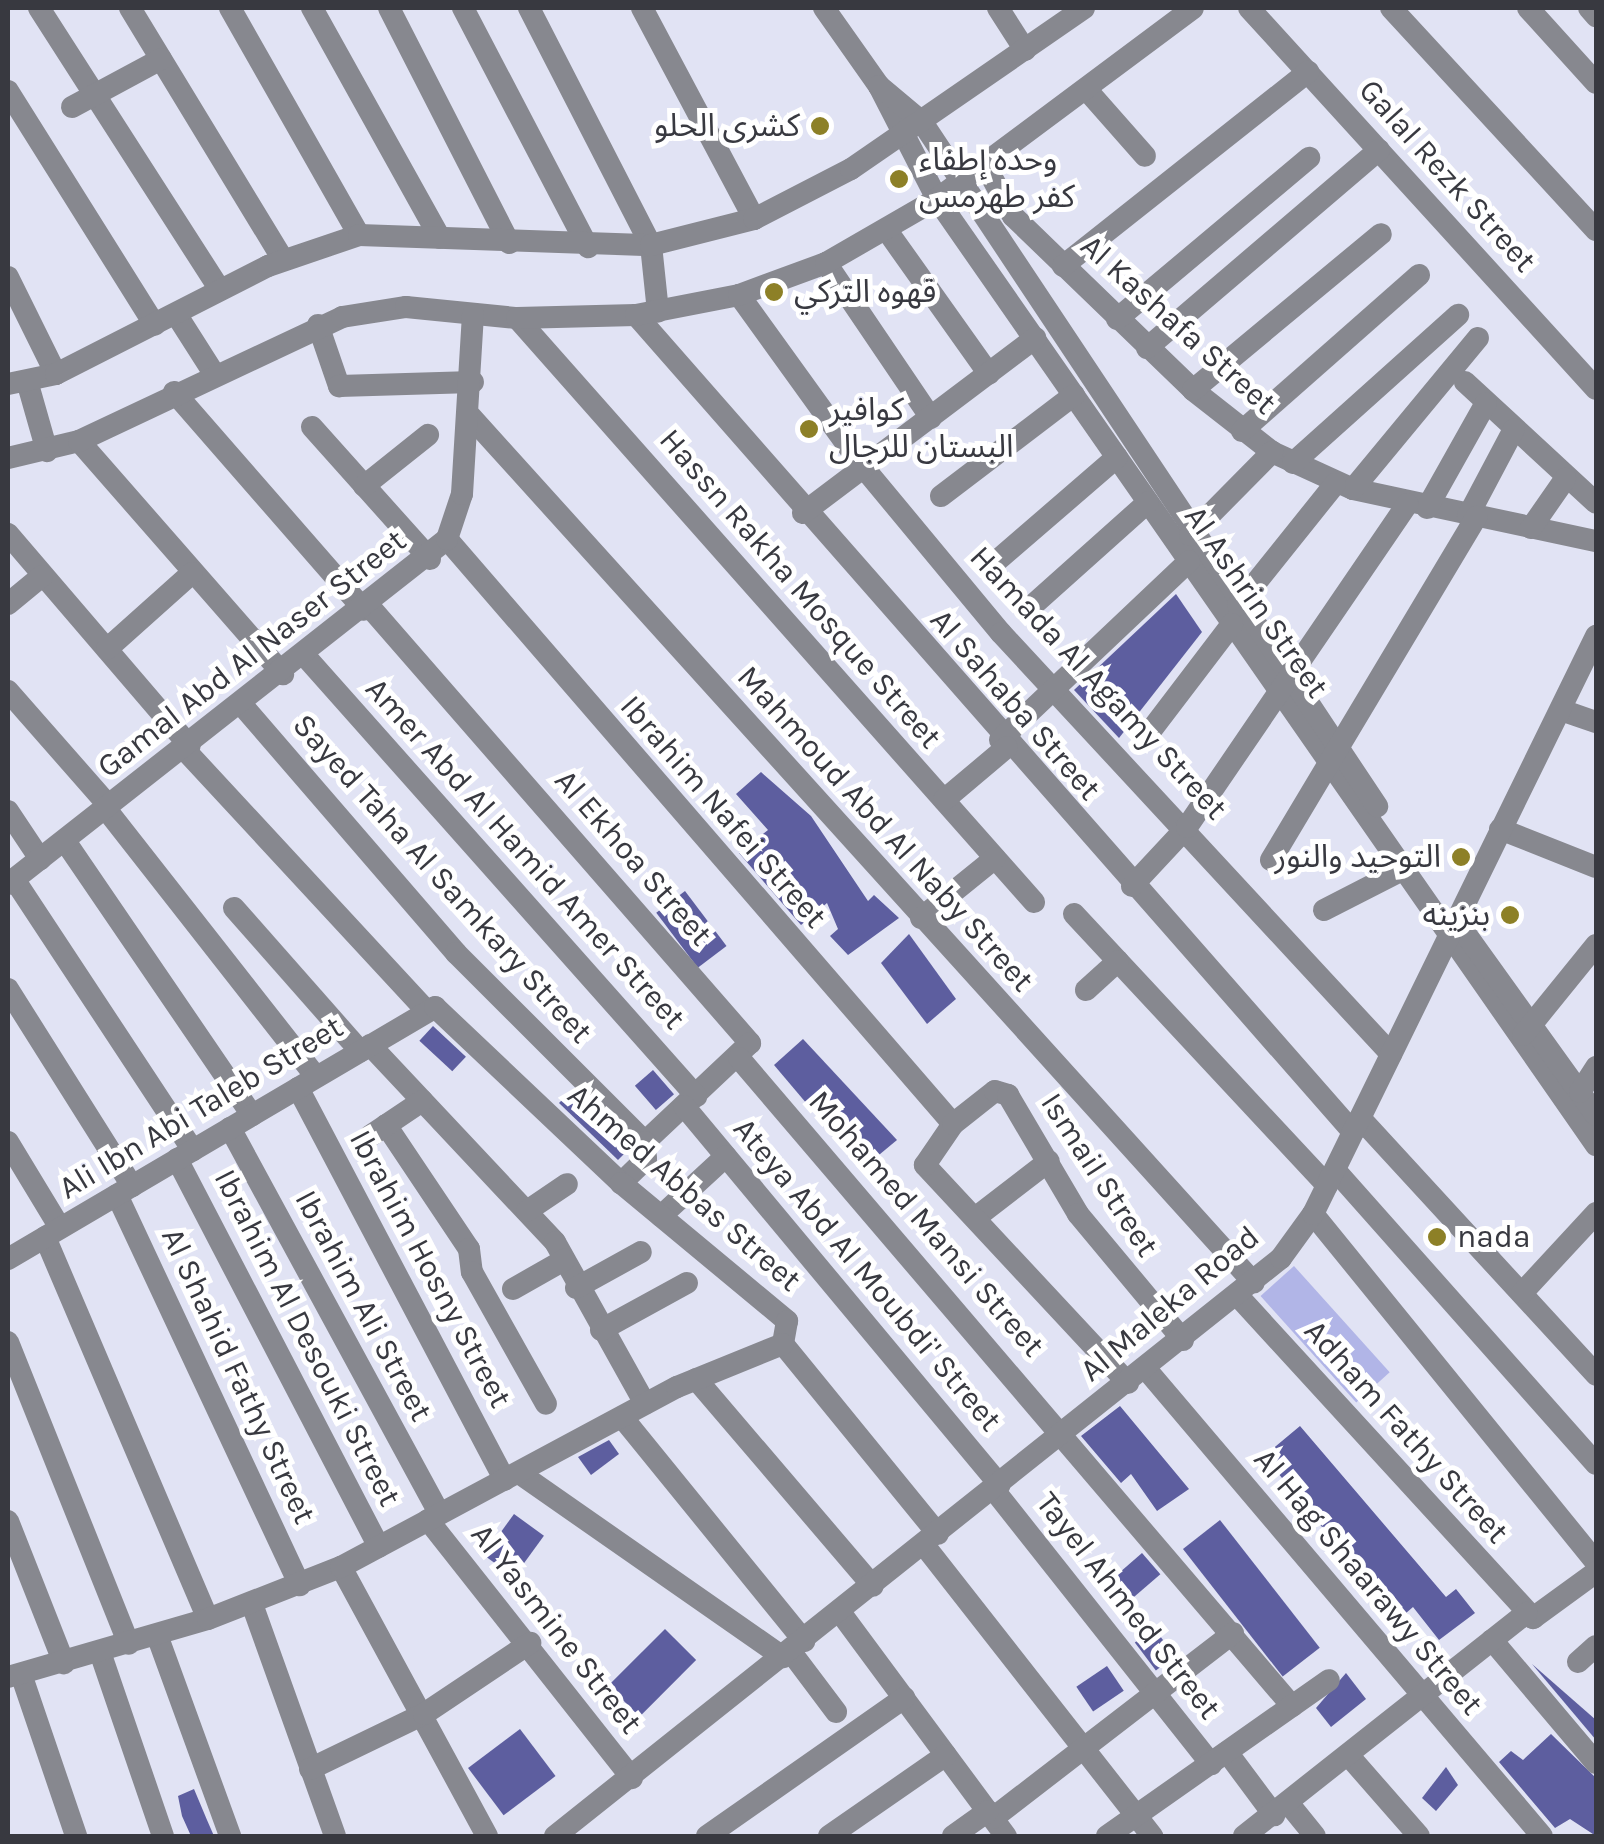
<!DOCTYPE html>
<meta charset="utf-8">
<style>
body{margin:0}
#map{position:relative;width:1604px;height:1844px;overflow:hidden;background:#e1e3f4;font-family:Karla,"Noto Sans Arabic",sans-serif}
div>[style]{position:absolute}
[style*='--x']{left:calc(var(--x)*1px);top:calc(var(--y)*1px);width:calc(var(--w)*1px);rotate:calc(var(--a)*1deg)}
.green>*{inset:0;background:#b1b5e7;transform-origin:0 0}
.building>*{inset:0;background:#5d5e9f;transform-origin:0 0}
.minor>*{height:22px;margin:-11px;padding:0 11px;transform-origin:11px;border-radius:11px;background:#87888f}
.dots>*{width:28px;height:28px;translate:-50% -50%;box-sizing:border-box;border:5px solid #fff;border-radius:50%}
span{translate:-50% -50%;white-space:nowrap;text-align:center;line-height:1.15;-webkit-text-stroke:10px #fff;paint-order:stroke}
.poi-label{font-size:32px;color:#383940}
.right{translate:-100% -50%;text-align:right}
.left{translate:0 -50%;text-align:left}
.street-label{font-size:32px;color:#383940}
.frame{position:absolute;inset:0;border:10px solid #383940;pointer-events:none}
</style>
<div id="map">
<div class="green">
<i style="left:1294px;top:1266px;width:143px;height:45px;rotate:48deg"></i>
</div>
<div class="building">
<i style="clip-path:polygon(1176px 594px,1202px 632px,1119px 738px,1074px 690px)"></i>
<i style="clip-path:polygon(761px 772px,811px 816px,868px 901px,874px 895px,899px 918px,848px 955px,830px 936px,838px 929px,827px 903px,801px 925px,739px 853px,768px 830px,736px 794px)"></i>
<i style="left:685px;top:891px;width:69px;height:36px;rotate:53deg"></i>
<i style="clip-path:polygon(909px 934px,956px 999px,927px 1024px,881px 963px)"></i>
<i style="left:433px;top:1026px;width:45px;height:20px;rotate:43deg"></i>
<i style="clip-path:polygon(803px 1039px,897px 1140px,862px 1169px,774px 1065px)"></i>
<i style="left:653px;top:1070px;width:32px;height:24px;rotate:49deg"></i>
<i style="clip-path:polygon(572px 1090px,628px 1150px,618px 1160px,559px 1103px)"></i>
<i style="clip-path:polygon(1120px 1406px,1189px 1489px,1157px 1511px,1131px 1474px,1121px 1483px,1081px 1436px)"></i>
<i style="clip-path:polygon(1300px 1426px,1446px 1597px,1456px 1589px,1475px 1613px,1439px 1640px,1413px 1607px,1398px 1620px,1264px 1456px)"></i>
<i style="clip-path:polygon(609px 1440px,619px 1454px,591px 1475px,578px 1457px)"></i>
<i style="left:514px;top:1514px;width:37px;height:51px;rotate:36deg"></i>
<i style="left:1220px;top:1520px;width:162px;height:47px;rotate:52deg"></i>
<i style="left:1142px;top:1553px;width:28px;height:40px;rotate:49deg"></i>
<i style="left:1154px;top:1628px;width:35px;height:24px;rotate:53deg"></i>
<i style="left:665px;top:1629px;width:44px;height:80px;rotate:45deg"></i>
<i style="clip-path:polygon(1532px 1664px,1596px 1720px,1596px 1740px)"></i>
<i style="left:1107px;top:1666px;width:30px;height:37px;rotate:56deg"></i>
<i style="clip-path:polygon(1346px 1673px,1366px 1699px,1331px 1727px,1316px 1708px)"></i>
<i style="left:520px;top:1729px;width:59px;height:65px;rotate:53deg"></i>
<i style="clip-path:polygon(1551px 1734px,1596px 1778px,1596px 1836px,1570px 1819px,1555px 1828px,1499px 1762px,1511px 1751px,1523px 1760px)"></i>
<i style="clip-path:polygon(1446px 1767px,1458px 1785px,1436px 1811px,1422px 1798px)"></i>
<i style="clip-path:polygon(194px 1789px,207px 1820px,214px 1836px,191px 1836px,182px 1816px,178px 1796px)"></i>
</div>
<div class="minor">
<i style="--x:39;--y:8;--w:335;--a:57.3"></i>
<i style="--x:130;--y:8;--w:295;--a:58.7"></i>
<i style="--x:230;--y:8;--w:261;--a:60.4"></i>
<i style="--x:312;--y:8;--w:263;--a:60.9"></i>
<i style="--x:389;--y:8;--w:264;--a:62.9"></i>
<i style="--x:463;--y:8;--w:270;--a:62.4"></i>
<i style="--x:529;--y:8;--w:267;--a:62.8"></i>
<i style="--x:651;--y:245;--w:67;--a:84"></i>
<i style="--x:642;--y:8;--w:239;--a:62"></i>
<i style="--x:824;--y:8;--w:95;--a:54.8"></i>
<i style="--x:879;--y:86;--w:127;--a:62.8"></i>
<i style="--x:937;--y:199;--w:1153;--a:55.14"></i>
<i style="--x:998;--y:8;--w:50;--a:57.3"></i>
<i style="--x:1249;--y:8;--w:515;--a:47.67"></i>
<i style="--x:1391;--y:8;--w:302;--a:47.3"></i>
<i style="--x:1528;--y:8;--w:101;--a:47.8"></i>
<i style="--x:1589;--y:8;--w:11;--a:49"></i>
<i style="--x:879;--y:86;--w:56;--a:39.9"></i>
<i style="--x:922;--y:122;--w:822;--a:56.37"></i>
<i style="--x:1086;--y:89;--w:89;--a:48.6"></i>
<i style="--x:8;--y:91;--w:276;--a:57.9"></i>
<i style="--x:72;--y:107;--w:101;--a:-28.3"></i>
<i style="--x:985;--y:165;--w:58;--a:61.2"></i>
<i style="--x:1013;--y:216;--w:250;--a:44"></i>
<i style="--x:1193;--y:390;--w:100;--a:38.1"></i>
<i style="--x:1272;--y:452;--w:89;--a:24.6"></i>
<i style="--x:1353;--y:489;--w:249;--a:12.1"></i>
<i style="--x:888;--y:232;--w:174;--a:54.6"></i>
<i style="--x:826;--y:263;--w:187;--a:55.9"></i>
<i style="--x:1063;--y:266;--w:313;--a:-38.4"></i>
<i style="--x:8;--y:277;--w:108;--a:63.7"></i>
<i style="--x:739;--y:295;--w:213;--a:54.2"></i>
<i style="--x:864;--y:468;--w:214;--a:50.3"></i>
<i style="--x:1001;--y:633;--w:574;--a:47.19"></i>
<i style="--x:176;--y:314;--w:69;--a:57.5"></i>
<i style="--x:636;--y:315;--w:1087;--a:48.73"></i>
<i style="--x:517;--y:318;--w:780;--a:48.48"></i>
<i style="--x:1117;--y:319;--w:251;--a:-40"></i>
<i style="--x:318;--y:325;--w:65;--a:71"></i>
<i style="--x:339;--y:386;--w:134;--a:-1.7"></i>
<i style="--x:1147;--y:348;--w:305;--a:-40.5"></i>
<i style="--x:27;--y:381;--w:73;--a:74.1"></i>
<i style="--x:1465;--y:382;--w:178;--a:42.7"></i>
<i style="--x:8;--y:384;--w:49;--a:-11.8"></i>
<i style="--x:56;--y:374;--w:238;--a:-27"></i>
<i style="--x:268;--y:266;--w:96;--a:-18.8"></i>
<i style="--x:359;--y:235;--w:292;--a:2"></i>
<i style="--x:651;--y:245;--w:106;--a:-14.2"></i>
<i style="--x:754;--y:219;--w:109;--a:-27.3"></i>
<i style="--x:851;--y:169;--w:283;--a:-34.6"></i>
<i style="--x:1193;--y:390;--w:244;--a:-39.7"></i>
<i style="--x:174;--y:392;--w:289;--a:48.9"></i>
<i style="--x:471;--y:417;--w:1167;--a:47.88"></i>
<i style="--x:312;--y:427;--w:177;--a:48.2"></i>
<i style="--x:1242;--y:431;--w:236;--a:-41.4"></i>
<i style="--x:79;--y:441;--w:310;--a:48.8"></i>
<i style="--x:8;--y:458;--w:73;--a:-13.5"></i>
<i style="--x:79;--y:441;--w:291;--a:-25.2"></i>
<i style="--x:342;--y:317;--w:65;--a:-8.9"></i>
<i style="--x:406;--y:307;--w:112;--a:5.7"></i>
<i style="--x:517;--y:318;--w:119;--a:-1.4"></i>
<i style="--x:636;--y:315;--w:105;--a:-11"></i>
<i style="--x:739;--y:295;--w:93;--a:-20.2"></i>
<i style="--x:826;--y:263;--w:128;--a:-30"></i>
<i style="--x:937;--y:199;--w:319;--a:-36.7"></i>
<i style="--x:1293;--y:463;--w:222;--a:-41.9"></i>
<i style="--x:364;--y:486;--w:82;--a:-38.6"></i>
<i style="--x:1353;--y:489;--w:196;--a:-50.4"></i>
<i style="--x:941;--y:496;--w:167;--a:-37.2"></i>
<i style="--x:1427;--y:508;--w:120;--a:-60.7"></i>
<i style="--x:803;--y:513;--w:291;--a:-37"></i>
<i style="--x:1468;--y:516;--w:98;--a:-62.1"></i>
<i style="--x:1531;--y:528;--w:60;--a:-55.2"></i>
<i style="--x:8;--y:534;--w:279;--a:49.4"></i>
<i style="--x:1190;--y:535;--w:117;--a:-45.3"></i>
<i style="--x:447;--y:539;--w:773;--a:49.14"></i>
<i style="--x:992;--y:565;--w:165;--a:-40.8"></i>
<i style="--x:8;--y:604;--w:44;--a:-39.5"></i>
<i style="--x:1033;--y:605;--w:154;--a:-41.8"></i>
<i style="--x:1238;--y:605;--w:155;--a:-51.3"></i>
<i style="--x:369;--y:606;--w:580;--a:48.92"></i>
<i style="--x:750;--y:1043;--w:144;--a:136.7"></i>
<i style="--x:107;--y:649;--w:114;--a:-41.8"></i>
<i style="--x:305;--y:656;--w:589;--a:48.37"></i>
<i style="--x:8;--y:691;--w:153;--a:48.7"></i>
<i style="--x:242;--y:705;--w:328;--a:49.2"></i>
<i style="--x:456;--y:953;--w:267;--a:45"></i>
<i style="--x:645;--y:1142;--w:17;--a:87"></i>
<i style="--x:646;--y:1159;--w:35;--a:136"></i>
<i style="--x:1561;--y:710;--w:37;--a:19"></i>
<i style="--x:1149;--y:733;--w:137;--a:-52.7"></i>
<i style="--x:1000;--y:740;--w:260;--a:-43.4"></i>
<i style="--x:185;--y:750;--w:353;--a:47.2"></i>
<i style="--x:944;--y:800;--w:82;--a:-40.1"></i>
<i style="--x:106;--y:809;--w:340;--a:51.9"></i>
<i style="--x:8;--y:811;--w:58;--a:56.3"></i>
<i style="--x:1500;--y:829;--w:103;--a:21.6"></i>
<i style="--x:65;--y:841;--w:332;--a:55.7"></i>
<i style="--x:1271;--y:860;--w:400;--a:-59.1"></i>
<i style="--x:14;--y:879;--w:325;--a:56.6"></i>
<i style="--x:8;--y:884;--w:558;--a:-38.16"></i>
<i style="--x:447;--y:539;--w:47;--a:-71.6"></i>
<i style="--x:462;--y:494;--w:180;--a:-86.5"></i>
<i style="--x:1132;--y:886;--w:81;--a:-47"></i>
<i style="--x:1187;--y:827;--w:391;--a:-55.7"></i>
<i style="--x:234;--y:908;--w:191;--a:48.6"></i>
<i style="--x:1324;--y:910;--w:88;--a:-27.1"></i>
<i style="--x:1074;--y:914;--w:371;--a:47"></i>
<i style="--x:921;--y:918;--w:95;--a:-39"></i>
<i style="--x:1455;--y:919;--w:241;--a:54.3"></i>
<i style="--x:8;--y:989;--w:233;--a:57.8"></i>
<i style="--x:1086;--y:990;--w:43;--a:-42.2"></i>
<i style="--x:1523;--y:1035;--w:116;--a:-51"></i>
<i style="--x:370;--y:1045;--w:270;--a:46.8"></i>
<i style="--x:555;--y:1242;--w:185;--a:60.9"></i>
<i style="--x:739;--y:1058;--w:852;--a:49.52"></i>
<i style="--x:298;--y:1088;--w:443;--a:62.2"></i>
<i style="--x:1580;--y:1092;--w:30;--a:-57"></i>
<i style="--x:684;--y:1106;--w:493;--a:50.2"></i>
<i style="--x:1360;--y:1118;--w:349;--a:47.4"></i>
<i style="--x:386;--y:1125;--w:149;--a:56.2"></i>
<i style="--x:469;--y:1249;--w:23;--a:83"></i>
<i style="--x:472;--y:1272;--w:151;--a:60.7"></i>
<i style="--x:230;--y:1128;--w:439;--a:61.5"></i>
<i style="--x:370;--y:1136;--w:63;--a:-33.9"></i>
<i style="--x:8;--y:1142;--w:100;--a:58.8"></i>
<i style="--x:177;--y:1159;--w:437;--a:62.5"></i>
<i style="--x:1335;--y:1170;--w:393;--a:48.4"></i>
<i style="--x:117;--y:1195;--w:431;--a:64.9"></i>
<i style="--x:527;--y:1211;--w:48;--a:-34"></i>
<i style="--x:1313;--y:1214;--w:449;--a:50.9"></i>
<i style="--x:661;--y:1216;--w:88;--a:-42.7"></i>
<i style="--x:975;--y:1218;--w:93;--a:-37.6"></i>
<i style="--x:45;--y:1237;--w:415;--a:66.9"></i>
<i style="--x:8;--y:1259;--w:496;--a:-30.5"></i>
<i style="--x:435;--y:1007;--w:256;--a:43.4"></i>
<i style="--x:621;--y:1183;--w:216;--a:39.7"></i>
<i style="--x:787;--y:1321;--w:23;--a:100"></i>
<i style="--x:576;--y:1288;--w:74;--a:-29"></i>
<i style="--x:513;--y:1289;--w:59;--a:-29.6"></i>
<i style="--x:1522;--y:1293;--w:109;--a:-47.2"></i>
<i style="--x:1238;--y:1296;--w:437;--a:47.5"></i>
<i style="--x:1533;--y:1618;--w:78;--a:-36.1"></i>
<i style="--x:601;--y:1330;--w:98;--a:-28.7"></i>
<i style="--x:8;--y:1342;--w:325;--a:68.2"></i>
<i style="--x:783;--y:1344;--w:245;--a:50.8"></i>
<i style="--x:1146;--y:1369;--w:612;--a:49.7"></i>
<i style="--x:696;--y:1379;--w:272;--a:49.5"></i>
<i style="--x:1128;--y:1383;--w:298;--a:-133"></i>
<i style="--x:925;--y:1165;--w:50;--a:-55.7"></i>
<i style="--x:953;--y:1124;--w:53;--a:-38.2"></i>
<i style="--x:995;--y:1091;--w:14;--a:17"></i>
<i style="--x:1008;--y:1095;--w:138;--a:59.5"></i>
<i style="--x:1078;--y:1214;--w:164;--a:50.2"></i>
<i style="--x:622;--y:1417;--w:289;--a:50.9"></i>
<i style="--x:519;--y:1473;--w:322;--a:34.9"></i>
<i style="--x:994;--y:1490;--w:350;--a:51.6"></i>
<i style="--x:428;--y:1520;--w:329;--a:51.7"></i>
<i style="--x:8;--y:1521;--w:153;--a:68.5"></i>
<i style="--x:924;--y:1545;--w:370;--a:51.9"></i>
<i style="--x:341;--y:1567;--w:306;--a:61.5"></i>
<i style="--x:252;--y:1604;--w:246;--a:70.3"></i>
<i style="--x:840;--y:1612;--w:279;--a:53.5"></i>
<i style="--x:157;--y:1635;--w:214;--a:70"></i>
<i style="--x:1492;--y:1640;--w:161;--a:49.8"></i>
<i style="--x:100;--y:1652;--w:194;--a:71.1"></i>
<i style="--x:791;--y:1652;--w:75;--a:53.1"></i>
<i style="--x:1578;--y:1662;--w:24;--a:-42"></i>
<i style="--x:21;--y:1674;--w:171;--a:71.2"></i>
<i style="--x:8;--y:1677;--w:208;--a:-16.2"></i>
<i style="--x:208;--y:1619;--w:143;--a:-21.4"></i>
<i style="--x:341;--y:1567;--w:381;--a:-28.2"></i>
<i style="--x:677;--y:1387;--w:114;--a:-22.1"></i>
<i style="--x:1227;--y:1752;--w:79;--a:53.3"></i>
<i style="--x:1349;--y:1756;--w:106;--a:48.8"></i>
<i style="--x:310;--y:1769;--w:127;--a:-25.8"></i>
<i style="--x:424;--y:1714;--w:128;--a:-33.8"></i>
<i style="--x:1289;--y:1804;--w:41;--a:50.9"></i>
<i style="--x:993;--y:1818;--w:303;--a:-37.6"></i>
<i style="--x:555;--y:1836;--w:928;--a:-38.52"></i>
<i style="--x:1281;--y:1258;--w:54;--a:-54"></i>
<i style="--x:1313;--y:1214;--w:644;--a:-63.91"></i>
<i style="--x:707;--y:1836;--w:241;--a:-35"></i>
<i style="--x:829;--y:1836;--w:142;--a:-34.7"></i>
<i style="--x:953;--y:1836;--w:43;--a:-35.5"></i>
<i style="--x:1107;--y:1836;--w:271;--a:-35.1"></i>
<i style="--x:1244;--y:1836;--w:360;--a:-38.3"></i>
</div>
<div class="dots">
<i style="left:820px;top:126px;background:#8d8027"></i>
<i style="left:899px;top:179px;background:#8d8027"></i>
<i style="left:774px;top:292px;background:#8d8027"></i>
<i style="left:809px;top:429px;background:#8d8027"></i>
<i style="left:1461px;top:857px;background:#8d8027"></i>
<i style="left:1510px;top:915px;background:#8d8027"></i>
<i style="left:1437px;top:1237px;background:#8d8027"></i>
</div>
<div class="poi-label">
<span class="right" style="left:800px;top:126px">كشرى الحلو</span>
<span class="left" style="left:919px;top:179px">وحده إطفاء<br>كفر طهرمس</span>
<span class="left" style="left:794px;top:292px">قهوه التركي</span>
<span class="left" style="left:829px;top:429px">كوافير<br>البستان للرجال</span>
<span class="right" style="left:1441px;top:857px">التوحيد والنور</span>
<span class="right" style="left:1490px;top:915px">بنزينه</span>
<span class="left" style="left:1457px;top:1237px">nada</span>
</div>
<div class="street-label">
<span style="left:1447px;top:176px;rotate:48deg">Galal Rezk Street</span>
<span style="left:1178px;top:325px;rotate:42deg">Al Kashafa Street</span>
<span style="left:800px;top:589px;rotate:49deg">Hassn Rakha Mosque Street</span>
<span style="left:1256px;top:602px;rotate:55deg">Al Ashrin Street</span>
<span style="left:252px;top:654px;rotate:-38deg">Gamal Abd Al Naser Street</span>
<span style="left:1098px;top:683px;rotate:47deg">Hamada Al Agamy Street</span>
<span style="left:1015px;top:705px;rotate:49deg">Al Sahaba Street</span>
<span style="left:723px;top:812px;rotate:49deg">Ibrahim Nafei Street</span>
<span style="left:885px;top:829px;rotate:48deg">Mahmoud Abd Al Naby Street</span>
<span style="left:525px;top:854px;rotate:48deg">Amer Abd Al Hamid Amer Street</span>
<span style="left:633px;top:858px;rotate:49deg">Al Ekhoa Street</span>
<span style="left:442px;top:879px;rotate:48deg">Sayed Taha Al Samkary Street</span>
<span style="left:201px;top:1108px;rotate:-31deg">Ali Ibn Abi Taleb Street</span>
<span style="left:1099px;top:1175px;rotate:57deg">Ismail Street</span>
<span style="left:684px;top:1188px;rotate:41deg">Ahmed Abbas Street</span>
<span style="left:926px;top:1224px;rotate:49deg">Mohamed Mansi Street</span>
<span style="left:430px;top:1269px;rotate:62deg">Ibrahim Hosny Street</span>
<span style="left:867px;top:1275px;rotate:50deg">Ateya Abd Al Moubdi' Street</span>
<span style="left:1170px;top:1304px;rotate:-40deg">Al Maleka Road</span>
<span style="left:363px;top:1306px;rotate:62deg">Ibrahim Ali Street</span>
<span style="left:307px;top:1338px;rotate:63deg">Ibrahim Al Desouki Street</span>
<span style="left:238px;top:1376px;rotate:65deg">Al Shahid Fathy Street</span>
<span style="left:1406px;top:1432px;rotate:48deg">Adham Fathy Street</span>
<span style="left:1368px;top:1582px;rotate:50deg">Al Hag Shaarawy Street</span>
<span style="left:1128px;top:1606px;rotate:52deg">Tayel Ahmed Street</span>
<span style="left:556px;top:1629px;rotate:52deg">Al Yasmine Street</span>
</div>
<div class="frame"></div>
</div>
